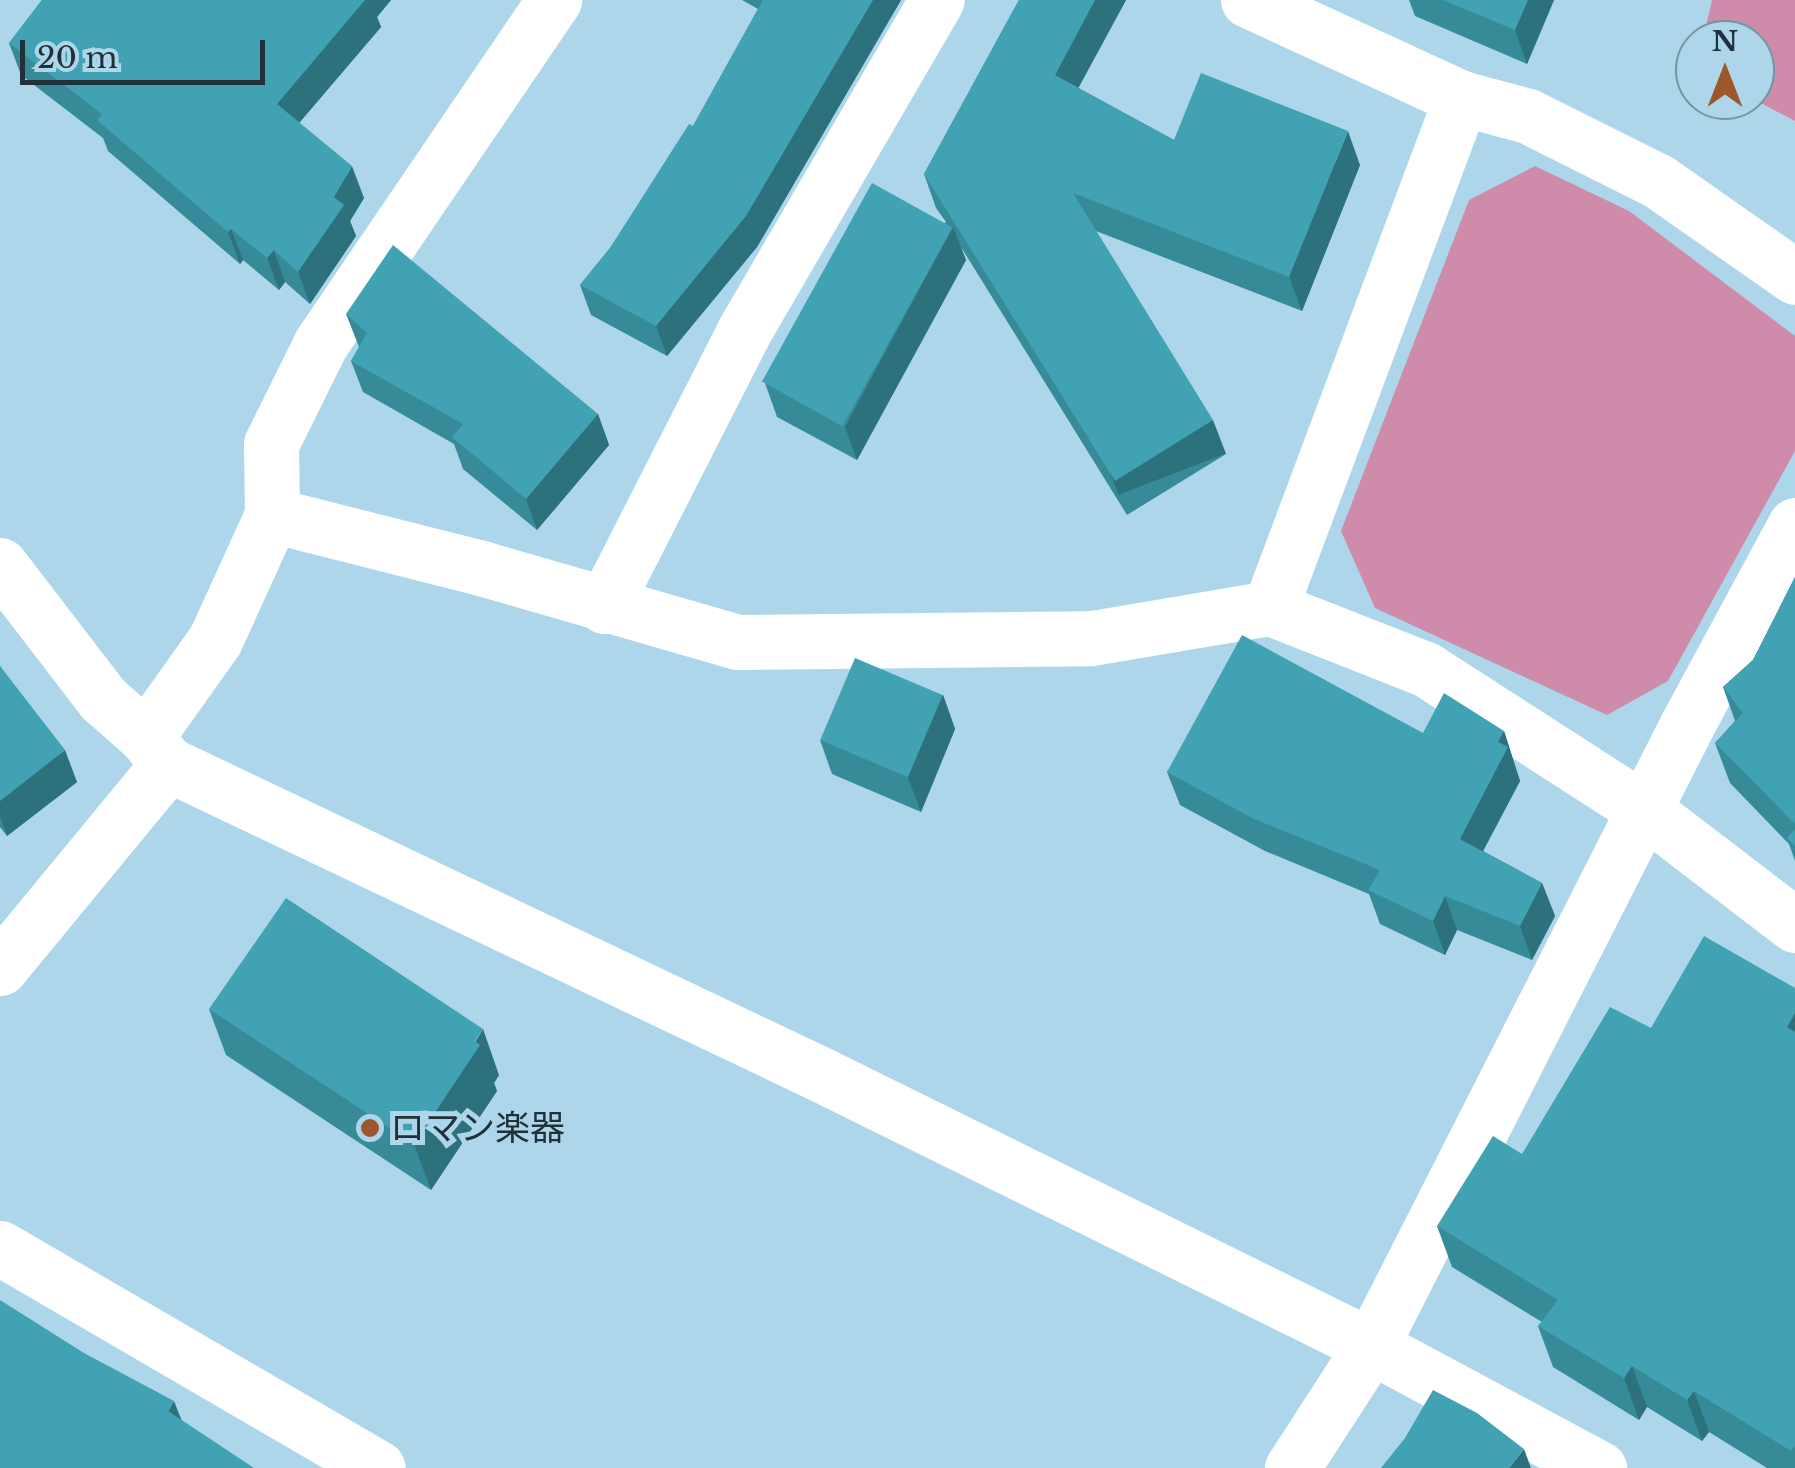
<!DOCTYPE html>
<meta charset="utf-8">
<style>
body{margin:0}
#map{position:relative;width:1795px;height:1468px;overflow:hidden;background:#add6eb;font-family:"Libre Baskerville","Noto Sans JP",serif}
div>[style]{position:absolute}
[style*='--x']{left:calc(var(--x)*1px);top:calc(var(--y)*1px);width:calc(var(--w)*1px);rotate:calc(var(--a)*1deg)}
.green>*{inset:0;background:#ce8caa}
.minor>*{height:55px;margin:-27.5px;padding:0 27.5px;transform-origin:27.5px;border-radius:27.5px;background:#fff}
.wall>*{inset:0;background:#378b99}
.shaded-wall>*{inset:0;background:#2d717d;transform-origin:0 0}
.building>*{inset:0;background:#40a2b2;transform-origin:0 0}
.dots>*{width:28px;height:28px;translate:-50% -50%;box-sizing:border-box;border:5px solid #add6eb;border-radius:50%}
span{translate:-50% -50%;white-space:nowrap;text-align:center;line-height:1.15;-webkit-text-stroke:10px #add6eb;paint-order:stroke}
.poi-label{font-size:35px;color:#213139}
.left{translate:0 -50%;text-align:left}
.north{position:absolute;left:1675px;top:20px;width:100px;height:100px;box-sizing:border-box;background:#add6eb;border:2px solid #7594a4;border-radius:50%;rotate:0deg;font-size:28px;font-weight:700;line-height:40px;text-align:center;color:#213139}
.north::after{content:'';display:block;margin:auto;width:35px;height:45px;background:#9c572c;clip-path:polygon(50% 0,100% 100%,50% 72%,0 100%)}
.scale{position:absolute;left:20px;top:40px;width:245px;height:45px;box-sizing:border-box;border:5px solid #213139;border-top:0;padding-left:12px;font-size:30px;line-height:35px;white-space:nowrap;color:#213139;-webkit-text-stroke:8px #add6eb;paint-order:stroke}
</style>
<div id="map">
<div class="green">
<i style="clip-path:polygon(1712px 0,1795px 0,1795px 121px,1755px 100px,1755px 40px,1703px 40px)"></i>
<i style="clip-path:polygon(1535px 166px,1629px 211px,1795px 336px,1795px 451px,1668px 681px,1607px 715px,1375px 608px,1341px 531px,1469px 200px)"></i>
</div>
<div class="minor">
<i style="--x:1248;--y:0;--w:234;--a:24.7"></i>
<i style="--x:1461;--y:98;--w:69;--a:15"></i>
<i style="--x:1528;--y:116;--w:145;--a:26.6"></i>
<i style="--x:1658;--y:181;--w:167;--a:35"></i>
<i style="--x:272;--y:515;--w:216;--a:14.2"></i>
<i style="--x:481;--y:568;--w:267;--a:16.1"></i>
<i style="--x:738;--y:642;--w:354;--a:-0.6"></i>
<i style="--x:1092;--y:638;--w:181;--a:-9.6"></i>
<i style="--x:1270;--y:608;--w:169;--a:21.5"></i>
<i style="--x:1427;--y:670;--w:262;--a:32.8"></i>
<i style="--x:1647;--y:812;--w:186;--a:37.4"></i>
<i style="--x:0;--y:565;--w:169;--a:52.5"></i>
<i style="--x:103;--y:699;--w:57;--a:41.5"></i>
<i style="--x:146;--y:737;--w:35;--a:51"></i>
<i style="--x:168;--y:764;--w:724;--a:25.43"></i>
<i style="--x:822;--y:1075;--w:612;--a:26.27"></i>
<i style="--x:1371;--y:1346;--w:259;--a:28.2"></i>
<i style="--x:604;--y:606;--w:309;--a:-63"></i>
<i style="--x:744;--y:331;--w:383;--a:-59.8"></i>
<i style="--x:1270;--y:608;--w:545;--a:-69.47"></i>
<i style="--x:146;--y:737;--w:119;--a:-54.6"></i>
<i style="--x:215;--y:640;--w:137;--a:-65.5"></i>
<i style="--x:272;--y:515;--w:71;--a:-90.8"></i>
<i style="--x:271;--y:444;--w:113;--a:-63.7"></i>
<i style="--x:321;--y:343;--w:415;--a:-55.8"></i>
<i style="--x:0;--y:968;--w:264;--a:-50.5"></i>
<i style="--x:0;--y:1248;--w:437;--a:30.2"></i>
<i style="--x:1292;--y:1468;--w:145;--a:-57.1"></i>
<i style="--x:1371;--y:1346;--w:699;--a:-63.03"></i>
<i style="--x:1688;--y:723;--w:225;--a:-61.6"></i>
</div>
<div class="wall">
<i style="clip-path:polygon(42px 0,391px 0,377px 17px,381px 27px,299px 123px,364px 198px,350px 221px,356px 236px,310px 304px,285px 282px,279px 290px,243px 260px,240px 264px,108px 151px,103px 138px,21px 75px,9px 43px)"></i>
<i style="clip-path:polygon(742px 0,901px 0,757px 247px,667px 356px,591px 315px,580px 285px,610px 248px,693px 126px,758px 9px)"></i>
<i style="clip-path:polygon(1019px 0,1126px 0,1078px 88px,1174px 140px,1360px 165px,1302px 311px,1096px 231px,1226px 454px,1127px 515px,961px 247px,966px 260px,857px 460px,777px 417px,765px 383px,946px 222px,936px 208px,924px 174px)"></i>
<i style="clip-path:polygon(1409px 0,1554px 0,1527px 64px,1415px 16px)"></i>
<i style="clip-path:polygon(346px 314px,598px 414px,609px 445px,537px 530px,463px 469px,454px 444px,363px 392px,351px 361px,359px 347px)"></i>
<i style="clip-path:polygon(1795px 577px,1795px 861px,1789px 844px,1730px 783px,1715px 743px,1735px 721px,1723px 687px,1753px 660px)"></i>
<i style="clip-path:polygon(0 666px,77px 782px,7px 836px,0 827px)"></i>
<i style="clip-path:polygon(943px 695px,955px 729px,921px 812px,832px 774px,820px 740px)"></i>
<i style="clip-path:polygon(1504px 731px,1520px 781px,1483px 851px,1542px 883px,1555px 916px,1532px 960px,1457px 930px,1445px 955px,1380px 924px,1369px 894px,1265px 851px,1180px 805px,1167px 772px,1423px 733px)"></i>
<i style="clip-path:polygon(1795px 988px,1795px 1468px,1767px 1468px,1709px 1432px,1702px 1441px,1647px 1407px,1639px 1420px,1553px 1367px,1538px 1326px,1542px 1322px,1452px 1267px,1437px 1226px,1522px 1154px,1651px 1028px)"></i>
<i style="clip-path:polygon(209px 1009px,499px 1075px,494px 1083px,497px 1091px,431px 1190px,226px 1055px)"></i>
</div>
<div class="shaded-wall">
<i style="clip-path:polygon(365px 0,391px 0,377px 17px,381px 27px,288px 136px,277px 104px)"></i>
<i style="clip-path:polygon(873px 0,901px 0,757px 247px,667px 356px,656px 326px)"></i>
<i style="clip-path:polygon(1095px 0,1126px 0,1067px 109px,1055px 75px)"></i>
<i style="clip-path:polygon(1528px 0,1554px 0,1527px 64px,1515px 30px)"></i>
<i style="clip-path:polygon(1348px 131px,1360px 165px,1302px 311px,1289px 277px)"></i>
<i style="clip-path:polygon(352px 166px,364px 198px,350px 221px,356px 236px,310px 304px,298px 272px,334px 197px)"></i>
<i style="clip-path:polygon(953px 227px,966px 260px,857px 460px,845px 427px)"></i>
<i style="clip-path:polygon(231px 229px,243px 260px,240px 264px,228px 232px)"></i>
<i style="clip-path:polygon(274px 250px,285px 282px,279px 290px,267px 258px)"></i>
<i style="clip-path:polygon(598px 414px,609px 445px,537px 530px,526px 499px)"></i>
<i style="left:1213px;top:420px;width:36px;height:115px;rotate:69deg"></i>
<i style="clip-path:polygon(943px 695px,955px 729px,921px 812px,908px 778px)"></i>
<i style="clip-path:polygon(1504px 731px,1520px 781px,1472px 872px,1460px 839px,1498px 742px)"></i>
<i style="clip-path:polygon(65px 750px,77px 782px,7px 836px,0 816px,0 801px)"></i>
<i style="clip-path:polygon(1542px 883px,1555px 916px,1532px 960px,1520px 926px)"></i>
<i style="clip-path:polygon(1445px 896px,1457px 930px,1445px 955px,1433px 921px)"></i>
<i style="clip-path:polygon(1795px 1013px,1795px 1049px,1787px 1027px)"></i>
<i style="clip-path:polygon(483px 1029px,499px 1075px,494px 1083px,497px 1091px,431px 1190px,414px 1144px)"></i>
<i style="clip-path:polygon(1632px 1366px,1647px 1407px,1639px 1420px,1624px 1378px)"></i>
<i style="clip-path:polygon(1694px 1391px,1709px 1432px,1702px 1441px,1687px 1400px)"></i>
<i style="clip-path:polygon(174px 1401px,187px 1434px,168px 1411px)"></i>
<i style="clip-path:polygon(1524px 1449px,1531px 1468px,1509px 1468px)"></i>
</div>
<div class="building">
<i style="clip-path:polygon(42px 0,365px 0,277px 104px,352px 166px,334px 197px,344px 205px,298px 272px,274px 250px,267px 258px,231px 229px,228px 232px,97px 120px,102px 114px,9px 43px)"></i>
<i style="clip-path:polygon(763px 0,873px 0,746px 216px,656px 326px,580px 285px,610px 248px,689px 124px,693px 126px)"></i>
<i style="clip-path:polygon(1019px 0,1095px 0,1055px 75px,1174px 140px,1201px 73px,1348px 131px,1289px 277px,1073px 193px,1213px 420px,1115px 481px,924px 174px)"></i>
<i style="clip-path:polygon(1443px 0,1528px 0,1515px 30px)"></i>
<i style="left:872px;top:183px;width:92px;height:227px;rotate:29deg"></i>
<i style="clip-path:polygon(393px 245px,598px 414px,526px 499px,452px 437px,463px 424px,351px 361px,367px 333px,346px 314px)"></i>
<i style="clip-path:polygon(1795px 577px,1795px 824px,1715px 743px,1743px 713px,1723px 687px,1753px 660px)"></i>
<i style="clip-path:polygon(1242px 635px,1423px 733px,1444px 693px,1504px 731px,1498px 742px,1508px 747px,1460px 839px,1542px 883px,1520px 926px,1445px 896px,1433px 921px,1368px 890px,1380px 870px,1252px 818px,1167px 772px)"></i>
<i style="left:855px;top:658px;width:95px;height:89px;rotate:23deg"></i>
<i style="clip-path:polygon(0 666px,65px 750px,0 801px)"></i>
<i style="clip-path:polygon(1795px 829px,1795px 846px,1787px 838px)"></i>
<i style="clip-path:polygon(286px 898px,483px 1029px,475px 1041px,480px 1045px,414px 1144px,209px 1009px)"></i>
<i style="clip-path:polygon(1704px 936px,1795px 988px,1795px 1013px,1787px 1027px,1795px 1032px,1795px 1445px,1791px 1451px,1694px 1391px,1687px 1400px,1632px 1366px,1624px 1378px,1538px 1326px,1558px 1300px,1437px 1226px,1493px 1136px,1522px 1154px,1610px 1007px,1651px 1028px)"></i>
<i style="clip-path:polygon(0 1300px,84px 1353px,174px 1401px,168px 1411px,254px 1468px,0 1468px)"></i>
<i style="clip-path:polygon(1433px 1390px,1477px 1413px,1524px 1449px,1509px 1468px,1381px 1468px,1405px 1438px)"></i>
</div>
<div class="dots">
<i style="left:370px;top:1128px;background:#9c572c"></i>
</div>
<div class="poi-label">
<span class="left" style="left:390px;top:1128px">ロマン楽器</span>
</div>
<div class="north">N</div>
<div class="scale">20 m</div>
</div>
